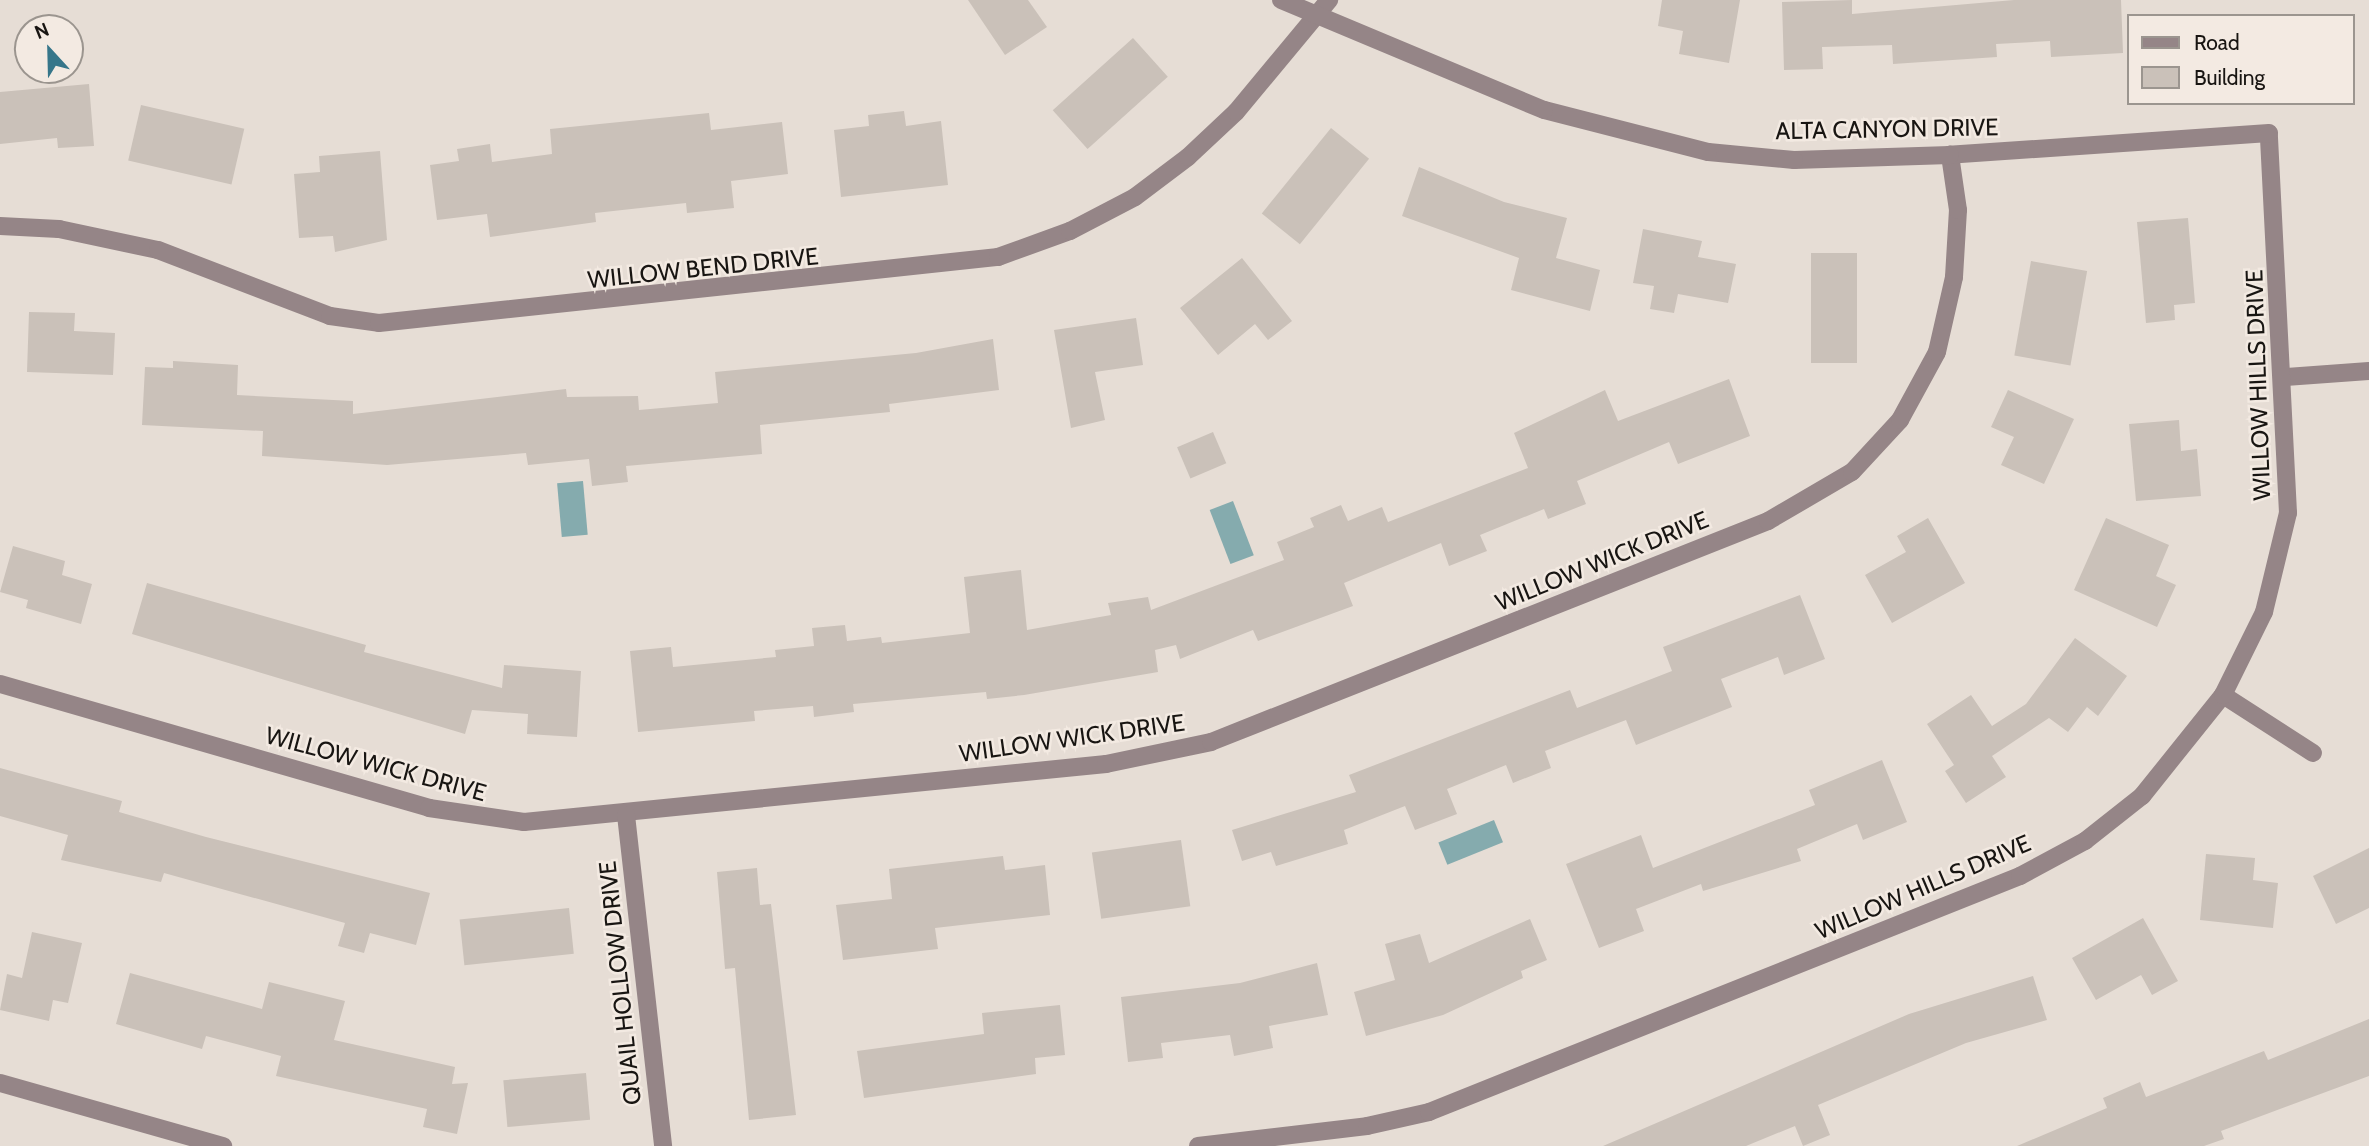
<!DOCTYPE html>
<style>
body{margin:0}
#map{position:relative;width:2369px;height:1146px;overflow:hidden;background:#e6ddd5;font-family:Cabin,sans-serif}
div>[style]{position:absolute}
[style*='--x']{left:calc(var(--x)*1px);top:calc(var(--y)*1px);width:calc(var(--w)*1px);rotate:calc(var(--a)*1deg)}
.water>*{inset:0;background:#85abae;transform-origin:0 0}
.building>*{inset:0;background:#cac1b9;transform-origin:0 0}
.lane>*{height:18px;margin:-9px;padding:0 9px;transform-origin:9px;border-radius:9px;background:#958587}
.street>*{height:18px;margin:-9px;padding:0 9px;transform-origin:9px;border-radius:9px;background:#958587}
span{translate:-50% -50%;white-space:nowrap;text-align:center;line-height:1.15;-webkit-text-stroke:5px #f3eae2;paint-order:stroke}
.street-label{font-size:24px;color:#181512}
.legend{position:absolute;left:2127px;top:14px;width:228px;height:91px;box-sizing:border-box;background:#f3eae2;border:2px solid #9b958f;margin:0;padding:9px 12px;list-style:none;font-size:21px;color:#181512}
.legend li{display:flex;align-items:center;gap:14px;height:35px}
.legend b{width:35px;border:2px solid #9b958f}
.north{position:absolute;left:14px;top:14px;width:70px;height:70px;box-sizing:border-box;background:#f3eae2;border:2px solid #9b958f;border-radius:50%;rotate:338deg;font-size:19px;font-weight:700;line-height:28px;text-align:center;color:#181512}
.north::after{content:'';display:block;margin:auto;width:24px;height:32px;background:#36768a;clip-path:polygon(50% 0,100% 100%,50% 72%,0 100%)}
</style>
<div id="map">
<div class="water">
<i style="left:583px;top:481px;width:54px;height:26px;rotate:85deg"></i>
<i style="left:1233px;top:501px;width:58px;height:25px;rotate:69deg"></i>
<i style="left:1494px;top:820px;width:24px;height:60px;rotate:68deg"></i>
</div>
<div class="building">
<i style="clip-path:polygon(968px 0,1028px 0,1047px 27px,1005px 55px)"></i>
<i style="clip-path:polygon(1662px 0,1740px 0,1729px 63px,1679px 54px,1683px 31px,1658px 26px)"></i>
<i style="clip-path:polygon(1852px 0,1852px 14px,2014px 0,2121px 0,2123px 53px,2051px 57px,2050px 41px,1996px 44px,1997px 57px,1893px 64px,1892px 45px,1822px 47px,1823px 69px,1784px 70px,1782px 2px)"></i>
<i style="left:1133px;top:38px;width:52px;height:108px;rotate:48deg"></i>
<i style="clip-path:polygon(89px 84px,94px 146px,58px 148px,57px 138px,0 144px,0 92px)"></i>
<i style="left:141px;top:105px;width:106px;height:57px;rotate:13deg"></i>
<i style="clip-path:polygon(904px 111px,906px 126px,941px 121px,948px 185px,841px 197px,834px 130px,869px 126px,868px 115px)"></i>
<i style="clip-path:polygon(709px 113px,711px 130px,782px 122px,788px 174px,731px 181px,734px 208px,687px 213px,686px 203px,595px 213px,596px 222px,490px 237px,487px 214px,437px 220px,430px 165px,459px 161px,457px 149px,490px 144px,492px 162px,552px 154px,550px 129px)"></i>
<i style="left:1331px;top:128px;width:49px;height:110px;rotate:39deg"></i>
<i style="clip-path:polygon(380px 151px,387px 240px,335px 252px,333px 236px,299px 238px,294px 174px,320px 172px,319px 156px)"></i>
<i style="clip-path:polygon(1419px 167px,1504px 202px,1567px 218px,1556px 258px,1600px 270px,1590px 311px,1511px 290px,1519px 258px,1402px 216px)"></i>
<i style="clip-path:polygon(2188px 218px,2195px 303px,2174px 305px,2175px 320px,2146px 323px,2137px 222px)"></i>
<i style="clip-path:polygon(1643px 229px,1702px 241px,1698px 257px,1736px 264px,1728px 303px,1678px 294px,1674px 313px,1650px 309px,1654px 286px,1633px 283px)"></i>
<i style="left:1811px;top:253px;width:46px;height:110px"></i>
<i style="clip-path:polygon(1242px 258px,1292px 321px,1268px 340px,1255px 324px,1218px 355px,1180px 308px)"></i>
<i style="left:2031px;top:261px;width:57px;height:96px;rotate:10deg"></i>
<i style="clip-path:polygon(29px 312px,75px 313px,74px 331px,115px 333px,113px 375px,27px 372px)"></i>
<i style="clip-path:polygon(1136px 318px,1143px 365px,1095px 372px,1105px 420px,1071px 428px,1054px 330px)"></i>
<i style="clip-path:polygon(993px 339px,999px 390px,889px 404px,890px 412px,760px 425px,762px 454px,626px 466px,628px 482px,592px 486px,589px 459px,528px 465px,526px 453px,387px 465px,262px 456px,263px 431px,142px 425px,145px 367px,173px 368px,173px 361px,238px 365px,237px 395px,353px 401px,353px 414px,566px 389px,567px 397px,638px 396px,639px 410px,718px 403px,715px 372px,916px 353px)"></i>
<i style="clip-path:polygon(1729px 379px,1750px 436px,1678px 464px,1669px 442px,1577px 481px,1586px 504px,1548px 519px,1544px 509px,1480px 535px,1487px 551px,1449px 566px,1441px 543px,1344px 583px,1353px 606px,1258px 641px,1253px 630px,1180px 659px,1176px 645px,1155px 650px,1158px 672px,1024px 695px,987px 699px,986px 692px,853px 704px,854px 712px,814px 717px,813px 706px,754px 711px,755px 721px,638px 732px,630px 651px,671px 647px,673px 667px,776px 657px,775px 650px,814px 646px,812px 628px,845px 625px,847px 641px,881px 637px,882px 643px,970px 633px,964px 577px,1021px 570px,1027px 630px,1111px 615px,1108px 603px,1148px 597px,1151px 610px,1284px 560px,1277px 542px,1314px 527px,1310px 518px,1341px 505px,1348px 521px,1382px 507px,1388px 522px,1528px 468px,1514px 433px,1605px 390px,1618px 421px)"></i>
<i style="clip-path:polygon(2008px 390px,2074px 419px,2044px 484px,2001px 465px,2014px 437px,1991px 427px)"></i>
<i style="clip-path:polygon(2179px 420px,2181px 451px,2197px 449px,2201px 496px,2136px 501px,2129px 424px)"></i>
<i style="left:1213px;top:432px;width:34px;height:39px;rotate:67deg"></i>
<i style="clip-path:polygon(1928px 518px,1965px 583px,1892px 623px,1865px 575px,1906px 552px,1897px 536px)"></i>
<i style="clip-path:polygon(2106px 518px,2169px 545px,2156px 576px,2176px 585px,2157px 627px,2074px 590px)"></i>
<i style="clip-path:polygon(13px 546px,65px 561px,62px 575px,92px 584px,81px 624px,26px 608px,28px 600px,0 592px)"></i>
<i style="clip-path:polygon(147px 583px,366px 645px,364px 652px,502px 688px,504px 665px,581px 671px,577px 737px,527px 734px,528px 714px,472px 710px,465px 734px,132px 634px)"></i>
<i style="clip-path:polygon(1800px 595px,1825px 659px,1784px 675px,1778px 657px,1721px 679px,1732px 707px,1636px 745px,1626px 720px,1545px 751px,1551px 768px,1513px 783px,1506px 765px,1447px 789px,1457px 814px,1415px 830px,1405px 806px,1344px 830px,1348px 844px,1276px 866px,1271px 852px,1242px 861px,1232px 830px,1356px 792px,1349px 775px,1570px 690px,1577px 708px,1672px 671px,1663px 647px)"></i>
<i style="clip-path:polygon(2075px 638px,2127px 676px,2098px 716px,2087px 707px,2068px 732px,2049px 718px,1992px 756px,2006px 777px,1966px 803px,1945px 771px,1954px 765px,1927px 724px,1971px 695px,1992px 726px,2026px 704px)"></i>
<i style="clip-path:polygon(1882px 760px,1907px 822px,1863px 840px,1857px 824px,1797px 849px,1801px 861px,1703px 891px,1701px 884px,1636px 909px,1644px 931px,1599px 948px,1566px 864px,1641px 835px,1653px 868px,1815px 805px,1809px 790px)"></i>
<i style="clip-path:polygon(0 768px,122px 801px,119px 812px,206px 837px,430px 893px,416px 945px,370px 933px,364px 953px,338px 946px,345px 923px,164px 873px,161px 882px,61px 860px,68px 835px,0 816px)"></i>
<i style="left:1181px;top:840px;width:67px;height:90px;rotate:82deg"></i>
<i style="clip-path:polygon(2369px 848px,2369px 908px,2336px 924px,2313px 876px)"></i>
<i style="clip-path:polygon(2206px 854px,2255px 858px,2253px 880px,2278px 883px,2273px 928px,2200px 920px)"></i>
<i style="clip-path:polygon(1003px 856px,1005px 870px,1045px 865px,1050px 915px,935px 928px,938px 949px,843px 960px,836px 905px,892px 899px,889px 869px)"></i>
<i style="clip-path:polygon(757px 868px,760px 905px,771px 904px,796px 1115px,749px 1120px,735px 968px,725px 969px,717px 872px)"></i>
<i style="left:569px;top:908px;width:46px;height:110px;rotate:84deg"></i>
<i style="clip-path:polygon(2143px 918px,2178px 981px,2152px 995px,2141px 975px,2096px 1000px,2072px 958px)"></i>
<i style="clip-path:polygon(1530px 919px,1547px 960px,1521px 971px,1523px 978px,1443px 1015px,1366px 1036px,1354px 992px,1395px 980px,1385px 944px,1420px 934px,1429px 963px)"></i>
<i style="clip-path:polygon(32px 932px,82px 943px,68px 1003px,53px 1000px,49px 1021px,0 1010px,7px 974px,22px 978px)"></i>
<i style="clip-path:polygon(1317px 963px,1328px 1015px,1269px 1026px,1273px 1048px,1234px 1056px,1230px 1035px,1161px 1043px,1163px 1058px,1128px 1062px,1121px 997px,1240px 983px)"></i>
<i style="clip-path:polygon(130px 973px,262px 1009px,269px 982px,345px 1001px,334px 1040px,455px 1067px,452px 1084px,468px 1083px,457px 1134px,423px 1127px,427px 1109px,276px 1076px,281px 1056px,206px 1036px,202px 1049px,116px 1024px)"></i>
<i style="clip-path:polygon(2033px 976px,2047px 1020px,1966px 1043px,1818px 1105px,1830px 1135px,1803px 1146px,1795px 1126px,1746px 1146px,1603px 1146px,1909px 1014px)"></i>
<i style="clip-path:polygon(1060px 1005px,1065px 1055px,1035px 1058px,1036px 1074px,864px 1098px,857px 1051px,984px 1034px,982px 1013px)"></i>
<i style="clip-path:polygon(2369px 1019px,2369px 1076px,2221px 1131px,2224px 1139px,2204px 1146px,2017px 1146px,2107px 1108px,2103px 1098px,2140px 1082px,2146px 1097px,2264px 1051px,2268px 1060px)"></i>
<i style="left:586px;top:1073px;width:47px;height:83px;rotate:85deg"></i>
</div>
<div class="lane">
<i style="--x:2223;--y:695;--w:107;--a:32.8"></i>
</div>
<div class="street">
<i style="--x:0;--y:226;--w:59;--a:2.9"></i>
<i style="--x:59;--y:229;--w:101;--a:12"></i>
<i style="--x:158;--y:250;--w:184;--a:21"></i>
<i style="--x:330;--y:316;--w:49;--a:8.1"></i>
<i style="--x:379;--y:323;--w:623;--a:-6.09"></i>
<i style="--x:998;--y:257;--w:77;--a:-19.9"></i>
<i style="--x:1070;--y:231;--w:73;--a:-27.6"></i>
<i style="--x:1135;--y:197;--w:66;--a:-37"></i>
<i style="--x:1188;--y:157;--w:66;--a:-43.2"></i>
<i style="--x:1236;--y:112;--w:146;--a:-50.3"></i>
<i style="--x:2285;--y:377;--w:84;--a:-4.1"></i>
<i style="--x:0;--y:684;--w:447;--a:16.1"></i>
<i style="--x:429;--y:808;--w:96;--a:8.4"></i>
<i style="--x:524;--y:822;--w:585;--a:-5.69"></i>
<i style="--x:1106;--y:764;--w:107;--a:-11.8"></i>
<i style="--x:1211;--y:742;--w:599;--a:-21.64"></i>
<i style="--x:1768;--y:521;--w:97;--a:-30.3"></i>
<i style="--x:1852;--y:472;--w:71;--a:-47.3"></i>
<i style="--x:1900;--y:420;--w:77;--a:-61.4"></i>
<i style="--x:1937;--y:352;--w:77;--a:-77.2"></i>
<i style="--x:1954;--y:277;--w:67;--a:-86.6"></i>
<i style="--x:1958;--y:210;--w:56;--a:-98.3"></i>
<i style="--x:626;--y:815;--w:333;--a:83.6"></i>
<i style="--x:0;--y:1083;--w:232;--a:15.8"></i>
<i style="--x:1198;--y:1146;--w:170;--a:-6.7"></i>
<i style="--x:1367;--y:1126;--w:64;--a:-12.7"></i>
<i style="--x:1429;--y:1112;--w:636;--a:-21.77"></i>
<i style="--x:2020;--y:876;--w:74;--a:-28.3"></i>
<i style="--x:2085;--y:841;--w:73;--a:-38.3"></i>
<i style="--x:2142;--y:796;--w:129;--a:-51.3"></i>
<i style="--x:2223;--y:695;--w:93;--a:-63.7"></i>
<i style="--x:2264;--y:612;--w:102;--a:-76.4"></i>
<i style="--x:2288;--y:513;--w:380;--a:-92.9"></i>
<i style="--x:2269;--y:133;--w:320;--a:176.1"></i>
<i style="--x:1950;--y:155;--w:156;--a:178.2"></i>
<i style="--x:1794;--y:160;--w:86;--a:-174.7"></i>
<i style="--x:1708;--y:152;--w:169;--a:-165.6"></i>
<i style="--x:1544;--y:110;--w:285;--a:-157.3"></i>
</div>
<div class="street-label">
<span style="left:1887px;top:129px;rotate:-1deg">ALTA CANYON DRIVE</span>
<span style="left:703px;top:268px;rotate:-6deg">WILLOW BEND DRIVE</span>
<span style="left:2258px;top:385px;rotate:-92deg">WILLOW HILLS DRIVE</span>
<span style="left:1602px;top:561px;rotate:-22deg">WILLOW WICK DRIVE</span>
<span style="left:1072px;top:738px;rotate:-8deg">WILLOW WICK DRIVE</span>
<span style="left:376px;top:764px;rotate:15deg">WILLOW WICK DRIVE</span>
<span style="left:1923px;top:887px;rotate:-23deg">WILLOW HILLS DRIVE</span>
<span style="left:620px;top:983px;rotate:-96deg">QUAIL HOLLOW DRIVE</span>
</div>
<ul class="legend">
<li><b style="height:9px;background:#958587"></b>Road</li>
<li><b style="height:19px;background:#cac1b9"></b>Building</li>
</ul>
<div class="north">N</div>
</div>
